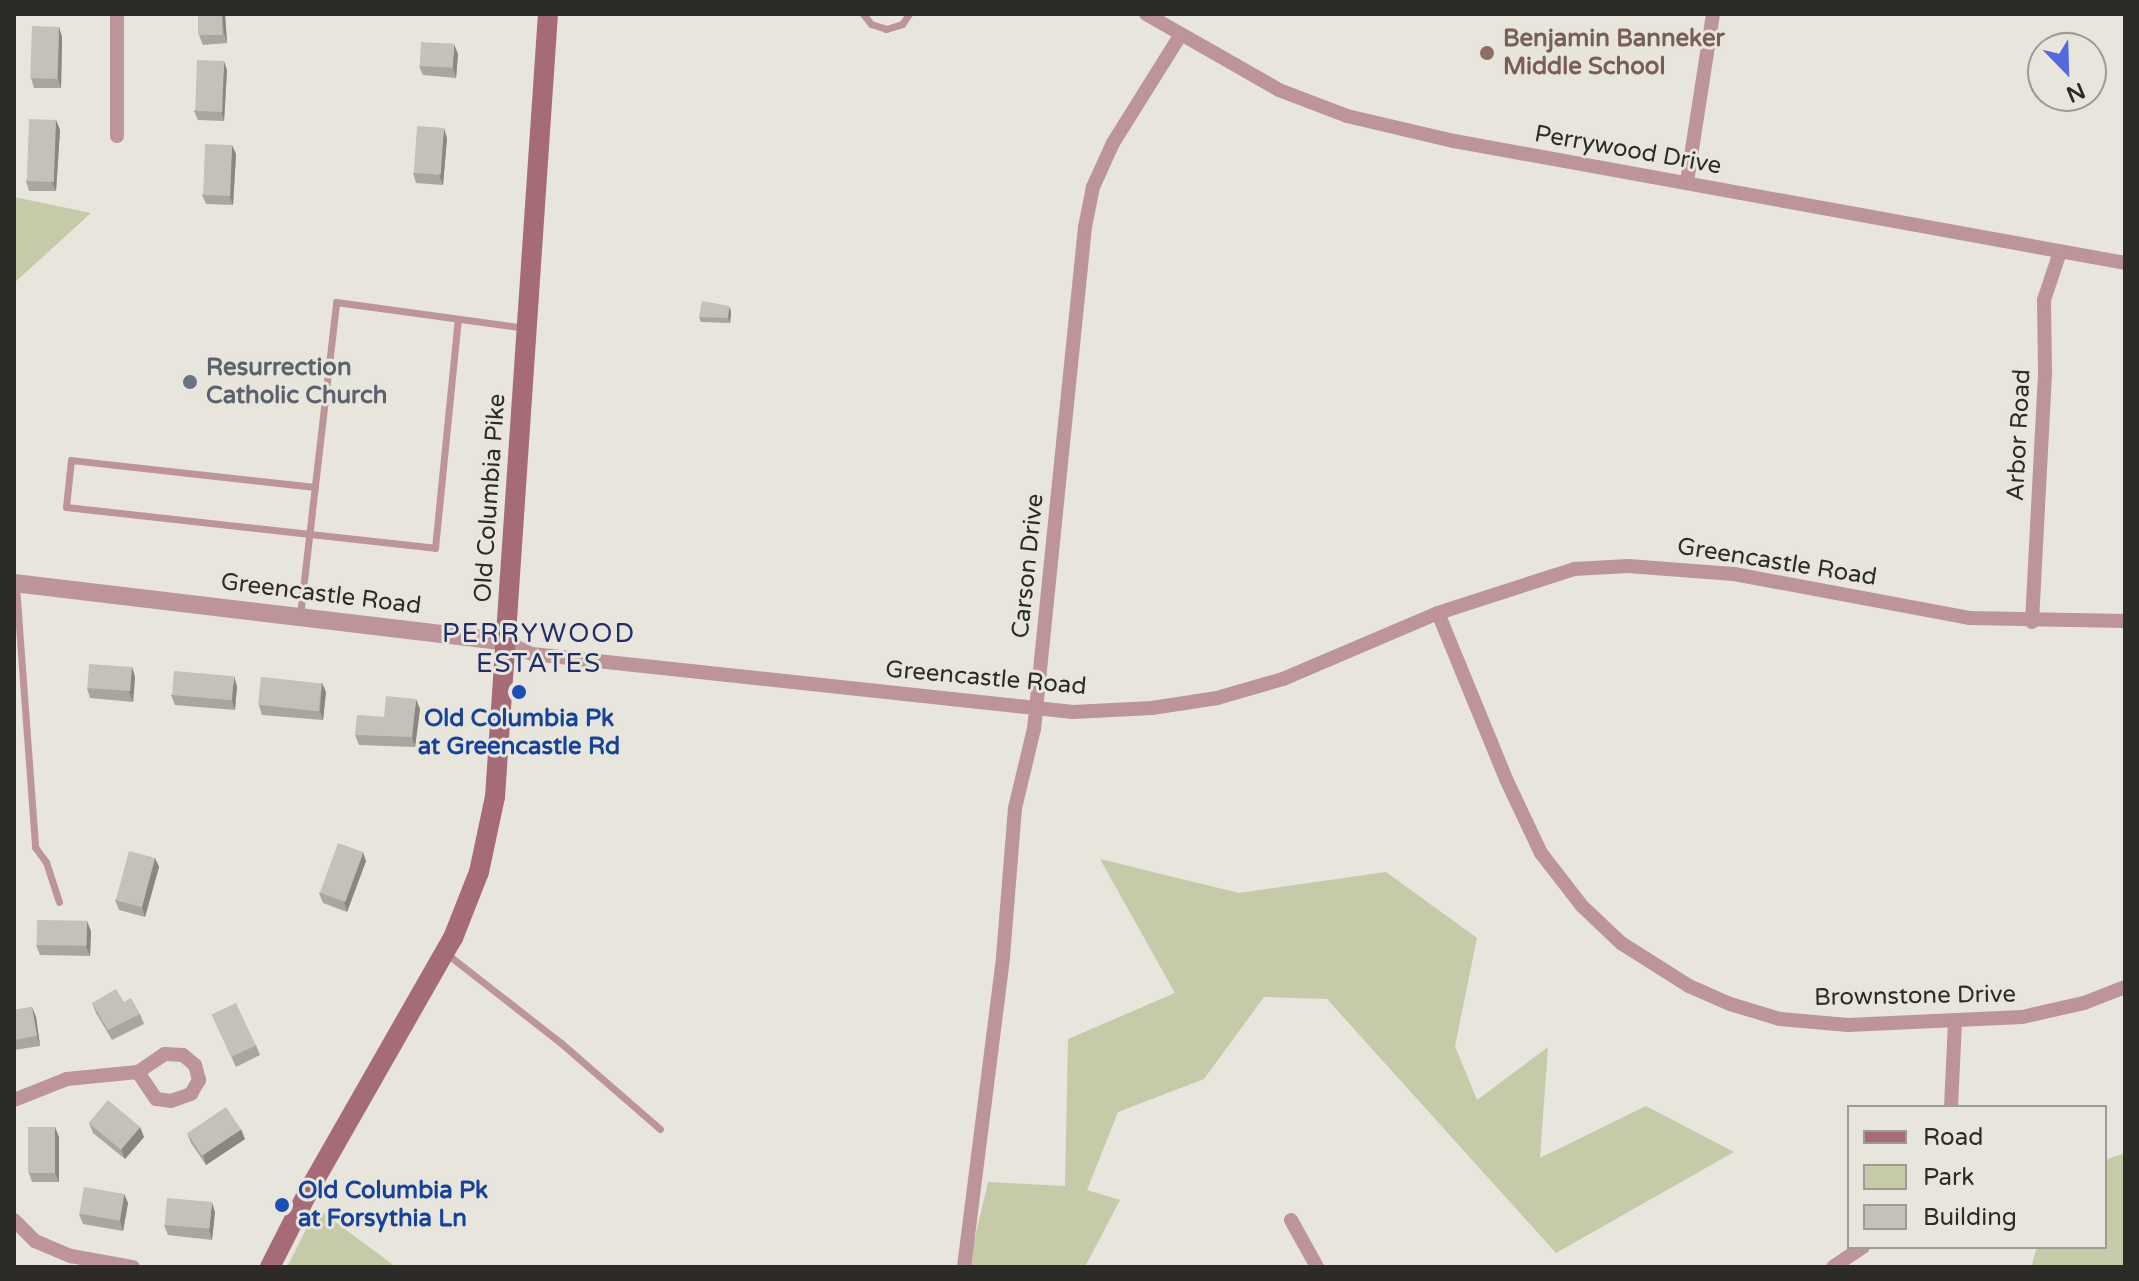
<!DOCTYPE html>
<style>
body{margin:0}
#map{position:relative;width:2139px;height:1281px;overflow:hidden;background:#e7e5dc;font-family:"Varela Round",sans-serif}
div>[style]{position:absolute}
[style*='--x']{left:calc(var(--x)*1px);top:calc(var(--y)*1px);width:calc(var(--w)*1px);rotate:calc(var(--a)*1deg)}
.green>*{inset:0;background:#c5caa9}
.service>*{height:7px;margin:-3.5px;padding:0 3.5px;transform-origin:3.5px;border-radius:3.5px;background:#bc949a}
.minor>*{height:14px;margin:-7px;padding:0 7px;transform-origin:7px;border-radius:7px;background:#bc949a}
.tertiary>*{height:18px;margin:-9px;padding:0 9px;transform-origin:9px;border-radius:9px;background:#bc949a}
.secondary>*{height:20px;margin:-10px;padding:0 10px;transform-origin:10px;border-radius:10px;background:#a56c77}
.wall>*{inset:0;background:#a9a69f}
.shaded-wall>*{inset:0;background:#898782}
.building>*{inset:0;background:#c4c1b9;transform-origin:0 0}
.dots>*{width:22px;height:22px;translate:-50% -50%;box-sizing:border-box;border:4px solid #e7e5dc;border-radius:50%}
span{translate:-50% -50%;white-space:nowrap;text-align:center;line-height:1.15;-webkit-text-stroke:6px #e7e5dc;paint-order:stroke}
.education-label{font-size:24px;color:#785e54;font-weight:700}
.left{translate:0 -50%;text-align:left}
.street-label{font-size:24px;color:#2c2b28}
.worship-label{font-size:24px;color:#5b616d;font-weight:700}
.transit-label{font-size:24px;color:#164399;font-weight:700}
.neighbourhood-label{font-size:26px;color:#222d66;letter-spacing:2px}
.frame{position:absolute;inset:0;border:16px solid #2c2b28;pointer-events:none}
.legend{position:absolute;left:1847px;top:1105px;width:260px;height:144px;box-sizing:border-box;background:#e7e5dc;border:2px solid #9c9b94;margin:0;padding:10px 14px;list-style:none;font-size:24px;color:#2c2b28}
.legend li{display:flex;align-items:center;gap:16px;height:40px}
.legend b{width:40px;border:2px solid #9c9b94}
.north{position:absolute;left:2027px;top:32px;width:80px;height:80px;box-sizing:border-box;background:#e7e5dc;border:2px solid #9c9b94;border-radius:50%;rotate:157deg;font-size:22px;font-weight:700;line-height:32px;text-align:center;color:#2c2b28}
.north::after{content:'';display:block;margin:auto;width:28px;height:36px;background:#536adf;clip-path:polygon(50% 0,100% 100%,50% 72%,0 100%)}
</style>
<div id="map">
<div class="green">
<i style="clip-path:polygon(14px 197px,91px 213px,14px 283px)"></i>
<i style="clip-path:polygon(1100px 859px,1239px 893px,1386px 872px,1477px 938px,1455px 1046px,1477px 1100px,1548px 1047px,1540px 1158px,1646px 1106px,1734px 1152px,1556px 1253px,1327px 999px,1264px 997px,1204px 1079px,1118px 1112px,1087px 1190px,1120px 1200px,1085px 1267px,968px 1267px,988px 1182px,1065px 1186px,1068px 1039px,1175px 993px)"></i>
<i style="clip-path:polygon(2125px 1153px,2125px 1267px,2031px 1267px,2037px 1247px,2105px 1247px,2105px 1160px)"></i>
<i style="clip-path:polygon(317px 1208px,322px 1212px,396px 1267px,287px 1267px)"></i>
</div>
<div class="service">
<i style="--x:863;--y:14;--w:13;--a:51"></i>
<i style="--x:871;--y:24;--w:16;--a:18"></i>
<i style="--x:886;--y:29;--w:17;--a:-17"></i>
<i style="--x:902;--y:24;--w:12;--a:-55"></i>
<i style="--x:315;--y:487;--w:245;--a:-173.7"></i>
<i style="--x:71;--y:460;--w:47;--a:96.1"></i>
<i style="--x:66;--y:507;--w:371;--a:6.3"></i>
<i style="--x:435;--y:548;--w:230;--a:-84.3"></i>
<i style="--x:16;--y:586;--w:262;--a:85.8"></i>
<i style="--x:35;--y:847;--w:19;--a:54"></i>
<i style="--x:46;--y:862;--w:42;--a:72"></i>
<i style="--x:300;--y:615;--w:315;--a:-83.4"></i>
<i style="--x:336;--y:302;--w:191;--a:7.8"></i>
<i style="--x:447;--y:954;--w:145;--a:38"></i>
<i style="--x:561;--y:1043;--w:131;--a:41"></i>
</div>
<div class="minor">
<i style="--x:1146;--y:14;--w:153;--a:29.7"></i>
<i style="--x:1279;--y:90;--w:73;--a:20.9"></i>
<i style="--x:1347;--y:116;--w:110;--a:13.2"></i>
<i style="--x:1454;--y:141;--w:682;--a:10.3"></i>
<i style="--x:117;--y:136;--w:122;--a:-90"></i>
<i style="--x:1687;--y:182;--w:170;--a:-81.2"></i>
<i style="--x:1438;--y:613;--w:179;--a:67.7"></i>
<i style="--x:1506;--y:779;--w:82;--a:64.7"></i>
<i style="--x:1541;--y:853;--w:67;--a:52.3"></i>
<i style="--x:1582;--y:906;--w:54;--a:43.5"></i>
<i style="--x:1621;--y:943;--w:80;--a:32.3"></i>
<i style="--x:1689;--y:986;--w:45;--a:23.7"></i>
<i style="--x:1730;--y:1004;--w:52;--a:16.7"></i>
<i style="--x:1780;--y:1019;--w:68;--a:5"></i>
<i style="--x:1848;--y:1025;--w:174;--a:-2.6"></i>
<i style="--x:2022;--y:1017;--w:64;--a:-12.7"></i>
<i style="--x:2084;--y:1003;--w:44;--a:-21.3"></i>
<i style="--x:2032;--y:622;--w:251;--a:-87"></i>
<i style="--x:2045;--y:371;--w:71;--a:-90.8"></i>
<i style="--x:2044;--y:300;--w:51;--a:-71.6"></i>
<i style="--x:506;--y:642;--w:29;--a:25"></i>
<i style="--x:532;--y:654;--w:544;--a:6.12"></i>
<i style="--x:1073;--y:712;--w:79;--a:-2.9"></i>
<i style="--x:1152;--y:708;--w:66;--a:-8.7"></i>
<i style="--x:1217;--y:698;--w:69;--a:-16.1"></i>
<i style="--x:1283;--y:679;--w:168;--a:-23.1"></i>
<i style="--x:1438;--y:613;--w:143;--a:-17.9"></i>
<i style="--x:1574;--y:569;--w:54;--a:-3.2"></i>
<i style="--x:1628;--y:566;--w:106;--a:4.3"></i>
<i style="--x:1734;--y:574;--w:239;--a:10.6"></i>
<i style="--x:1969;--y:618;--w:156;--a:1.1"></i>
<i style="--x:14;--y:1100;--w:57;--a:-21.6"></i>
<i style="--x:67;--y:1079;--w:71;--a:-5.6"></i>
<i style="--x:138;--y:1072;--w:32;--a:-34"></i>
<i style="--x:165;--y:1054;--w:18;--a:3"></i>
<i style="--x:183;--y:1055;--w:16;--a:40"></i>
<i style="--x:195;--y:1065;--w:16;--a:75"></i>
<i style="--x:199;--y:1080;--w:16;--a:120"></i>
<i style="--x:191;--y:1094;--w:21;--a:161"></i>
<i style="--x:171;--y:1101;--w:15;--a:-172"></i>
<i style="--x:156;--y:1099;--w:32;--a:-124"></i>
<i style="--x:1951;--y:1107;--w:86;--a:-87.3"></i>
<i style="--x:14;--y:1220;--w:30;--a:45"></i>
<i style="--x:35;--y:1241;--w:39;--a:23"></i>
<i style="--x:71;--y:1256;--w:63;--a:10.1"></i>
<i style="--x:1291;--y:1220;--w:54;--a:61"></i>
<i style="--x:964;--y:1267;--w:312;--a:-82.8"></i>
<i style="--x:1003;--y:957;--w:149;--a:-85.4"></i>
<i style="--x:1015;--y:808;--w:81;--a:-76.5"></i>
<i style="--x:1034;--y:729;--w:505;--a:-84.2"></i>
<i style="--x:1085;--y:227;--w:41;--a:-78.7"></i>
<i style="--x:1093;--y:187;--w:48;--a:-65.6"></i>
<i style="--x:1113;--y:143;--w:128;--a:-58"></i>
<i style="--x:1833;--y:1267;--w:36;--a:-34"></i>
</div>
<div class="tertiary">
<i style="--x:14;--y:583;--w:496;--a:6.8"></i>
</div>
<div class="secondary">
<i style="--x:270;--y:1267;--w:86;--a:-63.1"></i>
<i style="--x:309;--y:1190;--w:290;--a:-60.3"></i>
<i style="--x:453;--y:938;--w:71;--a:-68.5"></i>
<i style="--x:479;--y:872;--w:77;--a:-78"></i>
<i style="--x:495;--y:797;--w:785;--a:-86.13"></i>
</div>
<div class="wall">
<i style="clip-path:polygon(225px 14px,227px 43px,203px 45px,199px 35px)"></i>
<i style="clip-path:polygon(59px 27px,62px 37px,61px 88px,34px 88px,31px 78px)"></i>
<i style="clip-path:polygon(458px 54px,456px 78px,423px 75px,419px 66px)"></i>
<i style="clip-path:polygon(227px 70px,224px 121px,198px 120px,194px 111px)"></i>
<i style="clip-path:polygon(56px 120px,60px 130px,56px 191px,29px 191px,26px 181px)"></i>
<i style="clip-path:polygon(447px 138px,443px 185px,416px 183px,413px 173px)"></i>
<i style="clip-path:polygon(236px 154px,233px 205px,206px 204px,202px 195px)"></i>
<i style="clip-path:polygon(731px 311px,730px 323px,701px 322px,699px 317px)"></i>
<i style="clip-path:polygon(132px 667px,135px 677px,133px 702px,90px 698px,87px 688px)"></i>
<i style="clip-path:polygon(322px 683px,326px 692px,323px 720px,262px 715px,259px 705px)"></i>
<i style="clip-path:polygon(237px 686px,235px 710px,175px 705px,171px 695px)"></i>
<i style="clip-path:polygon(420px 709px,415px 747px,359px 745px,355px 735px)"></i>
<i style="clip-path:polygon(155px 858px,159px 867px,145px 917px,119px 910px,115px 900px)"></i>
<i style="clip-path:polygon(366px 861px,347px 912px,323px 903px,319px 893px)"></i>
<i style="clip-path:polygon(91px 931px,90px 956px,40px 955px,36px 945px)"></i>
<i style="clip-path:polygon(124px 1002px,140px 1014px,144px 1024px,112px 1040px,96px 1013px,92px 1003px)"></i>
<i style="clip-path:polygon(32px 1007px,36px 1017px,40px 1046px,14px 1050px,14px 1010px)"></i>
<i style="clip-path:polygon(212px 1015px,256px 1045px,260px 1055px,236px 1067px)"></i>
<i style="clip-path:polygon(89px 1123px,144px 1137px,125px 1159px,93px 1133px)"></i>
<i style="clip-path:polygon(187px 1133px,245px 1139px,206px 1165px,191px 1143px)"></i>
<i style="clip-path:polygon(59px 1137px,59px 1182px,32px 1182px,29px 1173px)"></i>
<i style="clip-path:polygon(124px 1194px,128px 1203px,123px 1231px,83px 1224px,79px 1214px)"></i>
<i style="clip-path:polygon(215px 1212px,212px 1240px,168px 1235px,164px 1225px)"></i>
</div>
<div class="shaded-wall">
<i style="clip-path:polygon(222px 14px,225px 14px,227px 43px,224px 33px)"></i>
<i style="clip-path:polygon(59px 27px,62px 37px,61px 88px,58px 79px)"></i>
<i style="clip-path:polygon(454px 44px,458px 54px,456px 78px,453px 68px)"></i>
<i style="clip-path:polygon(224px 61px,227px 70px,224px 121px,221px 111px)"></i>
<i style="clip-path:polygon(56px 120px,60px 130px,56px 191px,52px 182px)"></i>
<i style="clip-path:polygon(444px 128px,447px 138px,443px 185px,439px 175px)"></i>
<i style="clip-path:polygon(232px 145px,236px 154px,233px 205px,229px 195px)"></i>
<i style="clip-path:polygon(729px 306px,731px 311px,730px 323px,728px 318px)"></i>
<i style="clip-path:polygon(132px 667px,135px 677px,133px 702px,129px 692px)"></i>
<i style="clip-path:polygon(234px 676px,237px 686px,235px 710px,232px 701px)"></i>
<i style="clip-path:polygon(322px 683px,326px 692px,323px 720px,320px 711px)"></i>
<i style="clip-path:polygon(416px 699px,420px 709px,415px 747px,412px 737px)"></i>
<i style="clip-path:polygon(363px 852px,366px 861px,347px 912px,344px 902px)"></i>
<i style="clip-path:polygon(155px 858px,159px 867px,145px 917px,142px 907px)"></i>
<i style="clip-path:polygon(87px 921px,91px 931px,90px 956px,86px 947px)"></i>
<i style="clip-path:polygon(32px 1007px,36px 1017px,40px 1046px,37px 1036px)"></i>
<i style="clip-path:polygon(55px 1127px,59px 1137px,59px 1182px,55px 1173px)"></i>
<i style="clip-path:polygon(140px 1127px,144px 1137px,125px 1159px,121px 1149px)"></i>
<i style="clip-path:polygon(241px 1129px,245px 1139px,206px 1165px,203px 1155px)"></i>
<i style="clip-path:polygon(124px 1194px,128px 1203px,123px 1231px,120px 1221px)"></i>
<i style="clip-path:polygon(212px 1202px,215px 1212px,212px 1240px,209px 1230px)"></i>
</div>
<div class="building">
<i style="left:198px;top:14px;width:24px;height:21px"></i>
<i style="left:32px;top:26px;width:27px;height:52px;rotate:2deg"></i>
<i style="left:421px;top:42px;width:33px;height:24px;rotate:3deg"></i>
<i style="left:197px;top:60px;width:27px;height:51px;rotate:2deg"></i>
<i style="left:29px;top:119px;width:27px;height:62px;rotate:2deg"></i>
<i style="left:417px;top:126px;width:27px;height:47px;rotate:4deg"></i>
<i style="left:205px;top:144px;width:27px;height:51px;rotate:2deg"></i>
<i style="clip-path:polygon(702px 301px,729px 306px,728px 318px,699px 317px)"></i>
<i style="left:89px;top:664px;width:43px;height:24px;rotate:4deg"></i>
<i style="left:174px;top:671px;width:60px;height:24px;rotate:5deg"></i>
<i style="left:261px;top:677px;width:61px;height:28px;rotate:6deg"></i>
<i style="clip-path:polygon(386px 696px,416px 699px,412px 737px,355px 735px,357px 715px,384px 717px)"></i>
<i style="left:338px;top:843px;width:27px;height:53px;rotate:20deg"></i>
<i style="left:129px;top:851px;width:27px;height:51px;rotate:15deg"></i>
<i style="left:37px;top:920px;width:50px;height:25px;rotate:1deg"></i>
<i style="clip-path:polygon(116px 989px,124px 1002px,131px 998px,140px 1014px,108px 1030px,92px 1003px)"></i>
<i style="left:236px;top:1003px;width:47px;height:27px;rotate:65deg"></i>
<i style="clip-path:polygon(32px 1007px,37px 1036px,14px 1040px,14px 1010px)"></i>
<i style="left:108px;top:1100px;width:42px;height:30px;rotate:40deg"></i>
<i style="left:226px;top:1107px;width:27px;height:47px;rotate:56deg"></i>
<i style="left:28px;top:1127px;width:27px;height:46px"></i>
<i style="left:84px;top:1187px;width:41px;height:27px;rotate:10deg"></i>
<i style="left:167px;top:1198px;width:45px;height:27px;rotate:5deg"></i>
</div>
<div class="dots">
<i style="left:1487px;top:53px;background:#8d6e63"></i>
<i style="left:190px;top:382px;background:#6b7280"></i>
<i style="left:519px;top:692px;background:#1a4fb4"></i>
<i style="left:282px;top:1205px;background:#1a4fb4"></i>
</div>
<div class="education-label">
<span class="left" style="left:1503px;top:53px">Benjamin Banneker<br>Middle School</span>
</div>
<div class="street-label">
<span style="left:1628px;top:150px;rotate:10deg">Perrywood Drive</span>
<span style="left:2019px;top:435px;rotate:-87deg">Arbor Road</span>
<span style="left:490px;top:498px;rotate:-86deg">Old Columbia Pike</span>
<span style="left:1777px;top:562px;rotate:9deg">Greencastle Road</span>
<span style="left:1028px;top:566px;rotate:-84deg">Carson Drive</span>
<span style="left:321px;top:594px;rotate:7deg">Greencastle Road</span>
<span style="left:986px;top:678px;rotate:5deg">Greencastle Road</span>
<span style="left:1915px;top:996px;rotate:-1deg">Brownstone Drive</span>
</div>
<div class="worship-label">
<span class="left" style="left:206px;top:382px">Resurrection<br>Catholic Church</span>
</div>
<div class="transit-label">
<span style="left:519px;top:733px">Old Columbia Pk<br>at Greencastle Rd</span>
<span class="left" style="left:298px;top:1205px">Old Columbia Pk<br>at Forsythia Ln</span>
</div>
<div class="neighbourhood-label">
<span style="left:539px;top:649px">PERRYWOOD<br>ESTATES</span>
</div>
<div class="frame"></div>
<ul class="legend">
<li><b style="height:10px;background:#a56c77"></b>Road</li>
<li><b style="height:22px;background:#c5caa9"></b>Park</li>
<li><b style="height:22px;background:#c4c1b9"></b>Building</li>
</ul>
<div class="north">N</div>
</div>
